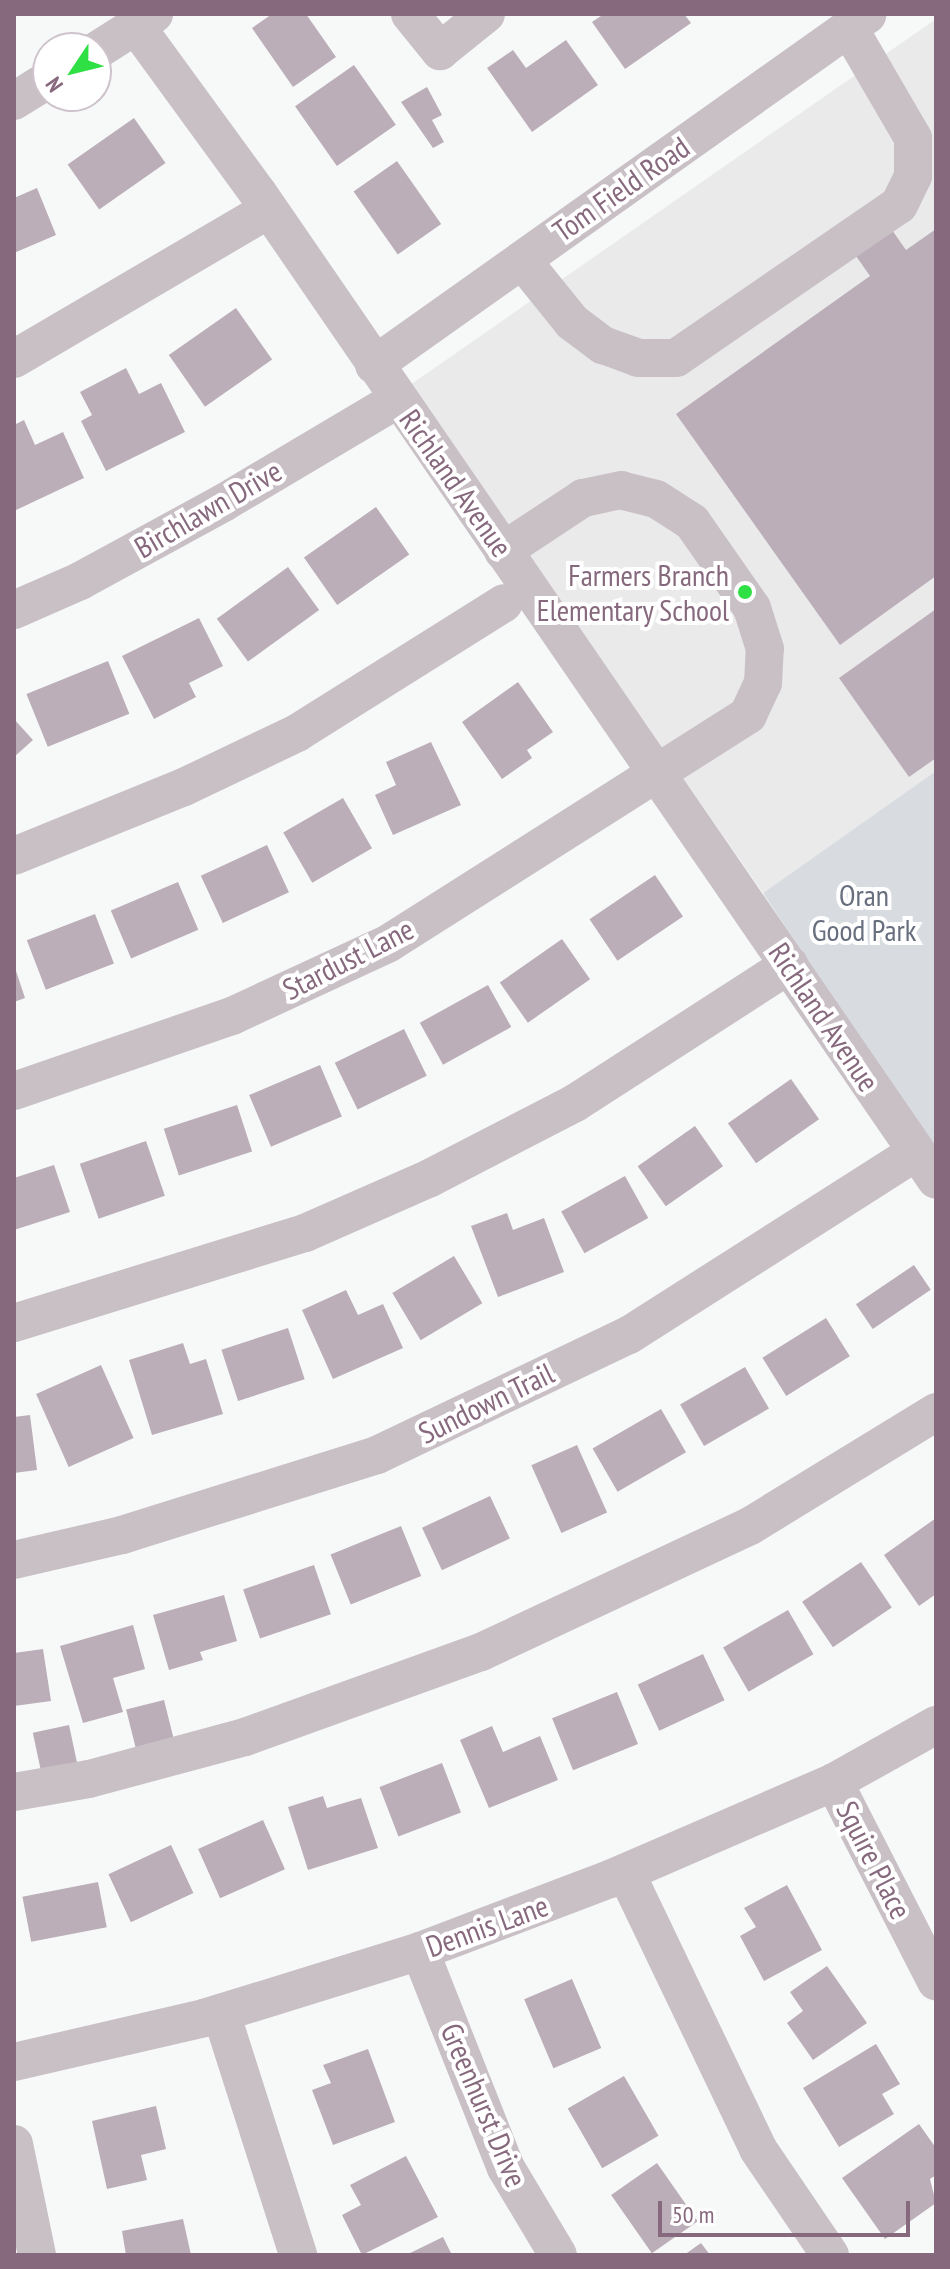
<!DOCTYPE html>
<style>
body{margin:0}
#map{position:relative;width:950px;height:2269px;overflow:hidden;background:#f7f9f9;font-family:"PT Sans Narrow",sans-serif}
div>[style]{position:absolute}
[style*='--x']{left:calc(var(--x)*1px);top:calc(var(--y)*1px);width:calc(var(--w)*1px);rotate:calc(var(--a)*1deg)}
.built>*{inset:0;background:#eaeaeb}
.green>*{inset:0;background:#d8dce0}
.building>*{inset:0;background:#bbaeb8;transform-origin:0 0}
.minor>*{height:38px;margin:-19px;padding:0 19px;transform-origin:19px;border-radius:19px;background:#c9c0c6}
.dots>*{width:22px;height:22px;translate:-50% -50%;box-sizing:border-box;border:4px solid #fff;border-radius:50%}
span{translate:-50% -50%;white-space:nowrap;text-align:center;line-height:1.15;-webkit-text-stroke:8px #fff;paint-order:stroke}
.street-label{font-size:30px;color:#87697d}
.poi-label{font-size:30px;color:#87697d}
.right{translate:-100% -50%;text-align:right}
.park-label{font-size:30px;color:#676f7e}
.frame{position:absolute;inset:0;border:16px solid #87697d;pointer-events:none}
.north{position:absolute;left:32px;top:32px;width:80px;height:80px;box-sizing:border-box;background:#fff;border:2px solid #cfc3cb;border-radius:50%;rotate:235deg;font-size:22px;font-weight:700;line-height:32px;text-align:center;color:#87697d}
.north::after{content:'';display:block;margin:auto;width:28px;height:36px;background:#2fe044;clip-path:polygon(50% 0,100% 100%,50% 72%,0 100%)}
.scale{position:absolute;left:658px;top:2201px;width:252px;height:36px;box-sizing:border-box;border:4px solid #87697d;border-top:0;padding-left:10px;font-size:24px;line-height:28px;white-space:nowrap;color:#87697d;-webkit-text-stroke:6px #fff;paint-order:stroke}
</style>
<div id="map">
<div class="built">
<i style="clip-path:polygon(936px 19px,936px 771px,763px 893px,410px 385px)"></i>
</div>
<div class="green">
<i style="clip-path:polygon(936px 771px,936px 1154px,763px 893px)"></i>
</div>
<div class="building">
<i style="clip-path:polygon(272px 14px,306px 14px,336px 57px,293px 87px,252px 28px)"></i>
<i style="clip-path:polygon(604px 14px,684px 14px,691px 23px,625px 69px,592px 22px)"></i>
<i style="clip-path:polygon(566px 40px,598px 85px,532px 132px,487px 68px,513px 50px,526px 68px)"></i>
<i style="left:354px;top:65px;width:73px;height:72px;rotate:55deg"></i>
<i style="clip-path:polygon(427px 87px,442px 115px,432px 120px,444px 142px,433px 148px,401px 102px)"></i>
<i style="left:134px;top:118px;width:55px;height:81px;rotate:55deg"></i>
<i style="left:397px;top:161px;width:77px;height:53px;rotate:55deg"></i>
<i style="clip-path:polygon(37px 188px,56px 235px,14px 253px,14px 198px)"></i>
<i style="clip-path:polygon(936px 229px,936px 576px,840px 645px,676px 414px,870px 276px,856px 256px,892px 230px,906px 250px)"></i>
<i style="left:236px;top:308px;width:63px;height:82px;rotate:55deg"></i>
<i style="clip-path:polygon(126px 368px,139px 394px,161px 383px,185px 432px,106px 471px,81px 421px,92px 415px,80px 392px)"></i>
<i style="clip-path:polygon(24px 420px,35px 445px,63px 432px,84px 478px,14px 511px,14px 425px)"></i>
<i style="left:376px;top:507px;width:58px;height:88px;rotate:55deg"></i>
<i style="left:288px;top:567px;width:53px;height:88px;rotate:54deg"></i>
<i style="clip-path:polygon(936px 609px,936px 758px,909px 777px,839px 678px)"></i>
<i style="clip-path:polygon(199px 618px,223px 666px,189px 683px,196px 697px,154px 719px,122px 656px)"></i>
<i style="left:108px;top:661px;width:57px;height:88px;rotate:68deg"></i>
<i style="clip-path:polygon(518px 682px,553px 732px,527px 750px,532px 758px,502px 779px,462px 722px)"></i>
<i style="clip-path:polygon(14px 719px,33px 740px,14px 757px)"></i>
<i style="clip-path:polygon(431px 742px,461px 805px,393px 835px,375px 795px,396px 785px,386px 762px)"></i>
<i style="left:343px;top:798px;width:58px;height:69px;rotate:60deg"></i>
<i style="left:267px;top:845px;width:52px;height:73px;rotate:65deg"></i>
<i style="left:655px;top:875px;width:50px;height:79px;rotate:56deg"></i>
<i style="left:178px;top:882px;width:52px;height:73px;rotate:67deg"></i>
<i style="left:95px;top:914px;width:53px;height:73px;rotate:69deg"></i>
<i style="left:562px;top:939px;width:49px;height:76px;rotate:55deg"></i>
<i style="clip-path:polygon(14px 965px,25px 998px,14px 1002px)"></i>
<i style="left:488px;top:985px;width:48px;height:78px;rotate:61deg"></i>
<i style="left:404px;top:1029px;width:52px;height:77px;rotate:64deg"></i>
<i style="left:320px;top:1065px;width:56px;height:77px;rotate:67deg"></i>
<i style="left:791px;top:1079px;width:49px;height:77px;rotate:55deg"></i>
<i style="left:237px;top:1105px;width:49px;height:77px;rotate:72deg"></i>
<i style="left:695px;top:1126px;width:49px;height:70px;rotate:55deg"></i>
<i style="left:146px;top:1141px;width:58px;height:70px;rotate:71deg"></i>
<i style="clip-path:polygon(54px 1165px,70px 1212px,14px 1230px,14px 1178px)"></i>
<i style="left:625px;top:1176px;width:48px;height:73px;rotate:61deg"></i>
<i style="clip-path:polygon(507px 1213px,513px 1230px,544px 1218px,564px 1272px,498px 1297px,471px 1226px)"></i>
<i style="left:454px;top:1256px;width:55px;height:72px;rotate:59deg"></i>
<i style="left:914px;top:1265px;width:30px;height:70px;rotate:56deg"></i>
<i style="clip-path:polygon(346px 1290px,358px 1315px,383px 1304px,403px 1348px,333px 1379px,302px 1310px)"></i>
<i style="left:826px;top:1318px;width:45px;height:75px;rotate:58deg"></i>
<i style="left:288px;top:1328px;width:54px;height:70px;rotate:72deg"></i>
<i style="clip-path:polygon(183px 1343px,190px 1364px,206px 1359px,223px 1414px,152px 1435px,129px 1360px)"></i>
<i style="left:101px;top:1365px;width:80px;height:71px;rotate:66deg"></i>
<i style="left:745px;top:1367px;width:48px;height:75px;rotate:60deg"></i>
<i style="left:661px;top:1409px;width:50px;height:79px;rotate:60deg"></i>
<i style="clip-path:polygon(30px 1415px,37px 1470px,14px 1473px,14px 1417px)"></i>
<i style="left:577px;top:1445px;width:74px;height:50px;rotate:66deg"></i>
<i style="left:490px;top:1496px;width:47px;height:75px;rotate:65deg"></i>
<i style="clip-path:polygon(936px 1518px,936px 1594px,919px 1606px,884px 1555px)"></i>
<i style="left:401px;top:1526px;width:54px;height:76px;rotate:68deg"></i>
<i style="left:861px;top:1562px;width:55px;height:71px;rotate:56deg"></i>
<i style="left:314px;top:1565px;width:52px;height:75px;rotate:71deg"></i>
<i style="clip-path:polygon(224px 1595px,237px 1641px,200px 1652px,203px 1660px,169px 1670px,153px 1615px)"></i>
<i style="left:788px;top:1610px;width:51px;height:75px;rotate:60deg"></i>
<i style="clip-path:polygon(133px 1625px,145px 1669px,113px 1678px,123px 1712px,83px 1723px,60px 1646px)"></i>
<i style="clip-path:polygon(43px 1649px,51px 1701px,14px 1706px,14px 1653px)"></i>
<i style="left:703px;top:1654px;width:51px;height:72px;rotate:65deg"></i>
<i style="left:617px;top:1692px;width:56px;height:70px;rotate:68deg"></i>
<i style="left:164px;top:1700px;width:40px;height:39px;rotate:76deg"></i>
<i style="left:69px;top:1725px;width:43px;height:37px;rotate:78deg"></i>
<i style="clip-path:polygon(492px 1726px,503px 1752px,540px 1736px,558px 1780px,489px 1808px,460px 1740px)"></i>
<i style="left:442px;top:1763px;width:53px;height:67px;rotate:69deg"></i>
<i style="clip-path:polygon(323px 1796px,327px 1808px,361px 1798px,378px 1848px,308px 1870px,288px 1807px)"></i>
<i style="left:263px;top:1820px;width:54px;height:71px;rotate:66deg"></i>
<i style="left:171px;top:1845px;width:53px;height:69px;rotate:65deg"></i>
<i style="left:98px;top:1882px;width:46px;height:77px;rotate:79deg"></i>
<i style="clip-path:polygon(787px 1885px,822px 1950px,764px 1981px,740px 1936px,756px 1927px,744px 1908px)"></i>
<i style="clip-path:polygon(827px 1966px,867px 2023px,813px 2060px,787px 2023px,803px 2011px,790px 1992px)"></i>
<i style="left:572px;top:1979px;width:75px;height:52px;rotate:67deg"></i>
<i style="clip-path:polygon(876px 2044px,900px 2084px,882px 2094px,894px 2114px,839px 2147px,803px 2088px)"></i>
<i style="clip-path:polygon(368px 2049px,395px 2122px,333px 2145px,312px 2090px,331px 2083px,323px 2065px)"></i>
<i style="left:624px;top:2076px;width:69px;height:65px;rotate:60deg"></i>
<i style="clip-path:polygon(156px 2106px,166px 2149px,141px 2155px,147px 2180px,107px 2189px,92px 2121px)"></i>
<i style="clip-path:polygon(919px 2124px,936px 2148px,936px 2175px,930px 2179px,936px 2203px,885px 2239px,842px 2178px)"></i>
<i style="clip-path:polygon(406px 2156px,438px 2217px,362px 2255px,342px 2215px,361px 2205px,350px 2185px)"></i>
<i style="left:657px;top:2163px;width:71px;height:56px;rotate:55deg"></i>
<i style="clip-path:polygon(183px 2219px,191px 2255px,126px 2255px,122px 2231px)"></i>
<i style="clip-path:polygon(443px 2237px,452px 2255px,406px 2255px)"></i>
<i style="clip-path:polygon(701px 2243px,710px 2255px,684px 2255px)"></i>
</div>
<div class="minor">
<i style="--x:410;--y:14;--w:48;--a:51"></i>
<i style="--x:440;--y:51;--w:59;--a:-38.8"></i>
<i style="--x:136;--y:26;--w:207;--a:53.9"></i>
<i style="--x:258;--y:193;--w:1197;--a:55.51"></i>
<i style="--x:96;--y:51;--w:69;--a:-32.5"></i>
<i style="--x:14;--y:101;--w:40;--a:-32"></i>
<i style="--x:522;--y:260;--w:80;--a:51.1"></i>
<i style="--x:572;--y:322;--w:39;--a:37"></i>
<i style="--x:603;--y:345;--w:37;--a:20"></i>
<i style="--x:638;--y:358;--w:38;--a:0"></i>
<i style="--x:676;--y:358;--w:270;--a:-34.5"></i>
<i style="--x:899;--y:205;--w:32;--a:-64"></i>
<i style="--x:913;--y:176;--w:38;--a:-90"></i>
<i style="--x:913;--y:138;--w:127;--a:-120.2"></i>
<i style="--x:14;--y:359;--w:294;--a:-30.4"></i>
<i style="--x:374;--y:365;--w:605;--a:-35.37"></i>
<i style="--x:14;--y:610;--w:72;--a:-23.7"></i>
<i style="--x:80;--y:581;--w:163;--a:-28.6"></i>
<i style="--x:223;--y:503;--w:204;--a:-30.7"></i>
<i style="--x:14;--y:856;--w:183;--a:-22.1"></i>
<i style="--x:184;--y:787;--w:125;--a:-25.5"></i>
<i style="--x:297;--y:733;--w:244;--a:-32.1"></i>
<i style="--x:14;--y:1091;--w:231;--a:-19"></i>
<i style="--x:232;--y:1016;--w:173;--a:-24.9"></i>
<i style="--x:389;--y:943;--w:425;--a:-32.4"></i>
<i style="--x:748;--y:715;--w:35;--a:-65"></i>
<i style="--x:763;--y:683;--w:34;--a:-87"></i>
<i style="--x:765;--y:649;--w:43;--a:-107.6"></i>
<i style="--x:752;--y:608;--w:105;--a:-124.9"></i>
<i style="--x:692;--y:522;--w:43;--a:-147.4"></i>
<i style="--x:656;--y:499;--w:36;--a:-166"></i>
<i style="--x:621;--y:490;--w:39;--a:168"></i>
<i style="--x:583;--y:498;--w:96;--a:146.5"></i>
<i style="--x:14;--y:1323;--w:305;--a:-17.2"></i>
<i style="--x:305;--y:1233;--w:137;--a:-23.7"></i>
<i style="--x:430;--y:1178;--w:163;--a:-27.3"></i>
<i style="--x:575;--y:1103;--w:255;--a:-32.8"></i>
<i style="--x:14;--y:1560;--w:111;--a:-13"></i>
<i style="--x:122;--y:1535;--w:267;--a:-17.4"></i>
<i style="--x:377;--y:1455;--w:279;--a:-25.5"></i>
<i style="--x:629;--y:1335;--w:340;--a:-32.5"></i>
<i style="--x:834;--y:1782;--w:224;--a:62.9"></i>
<i style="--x:14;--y:1792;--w:76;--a:-9.8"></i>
<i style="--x:89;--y:1779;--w:162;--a:-15.1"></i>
<i style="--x:245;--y:1737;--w:251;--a:-19.8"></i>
<i style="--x:481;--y:1652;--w:297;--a:-25.1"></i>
<i style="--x:750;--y:1526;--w:218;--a:-31.5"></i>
<i style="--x:626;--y:1873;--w:306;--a:64.4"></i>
<i style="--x:758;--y:2149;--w:128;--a:55.8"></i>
<i style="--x:420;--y:1951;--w:233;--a:68.4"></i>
<i style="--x:506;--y:2168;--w:101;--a:59.1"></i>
<i style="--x:221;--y:2013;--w:254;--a:72.3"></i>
<i style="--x:14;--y:2062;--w:195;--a:-13"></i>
<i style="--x:204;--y:2018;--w:226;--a:-17.2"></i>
<i style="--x:420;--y:1951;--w:203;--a:-20.8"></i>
<i style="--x:610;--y:1879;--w:244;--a:-23.4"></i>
<i style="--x:834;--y:1782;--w:117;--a:-29.2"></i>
<i style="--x:14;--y:2144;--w:113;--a:78.3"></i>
</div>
<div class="dots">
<i style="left:745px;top:592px;background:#2fe044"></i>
</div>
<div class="street-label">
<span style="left:621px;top:189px;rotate:-35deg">Tom Field Road</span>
<span style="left:456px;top:483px;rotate:55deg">Richland Avenue</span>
<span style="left:208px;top:509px;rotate:-30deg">Birchlawn Drive</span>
<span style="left:348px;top:959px;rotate:-27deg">Stardust Lane</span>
<span style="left:824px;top:1017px;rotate:56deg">Richland Avenue</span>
<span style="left:486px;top:1403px;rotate:-26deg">Sundown Trail</span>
<span style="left:874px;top:1860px;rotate:63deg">Squire Place</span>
<span style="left:487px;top:1926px;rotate:-20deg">Dennis Lane</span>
<span style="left:484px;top:2105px;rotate:67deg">Greenhurst Drive</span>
</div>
<div class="poi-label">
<span class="right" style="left:729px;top:592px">Farmers Branch<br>Elementary School</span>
</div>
<div class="park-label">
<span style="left:864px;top:912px">Oran<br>Good Park</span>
</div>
<div class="frame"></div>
<div class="north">N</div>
<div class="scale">50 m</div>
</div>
